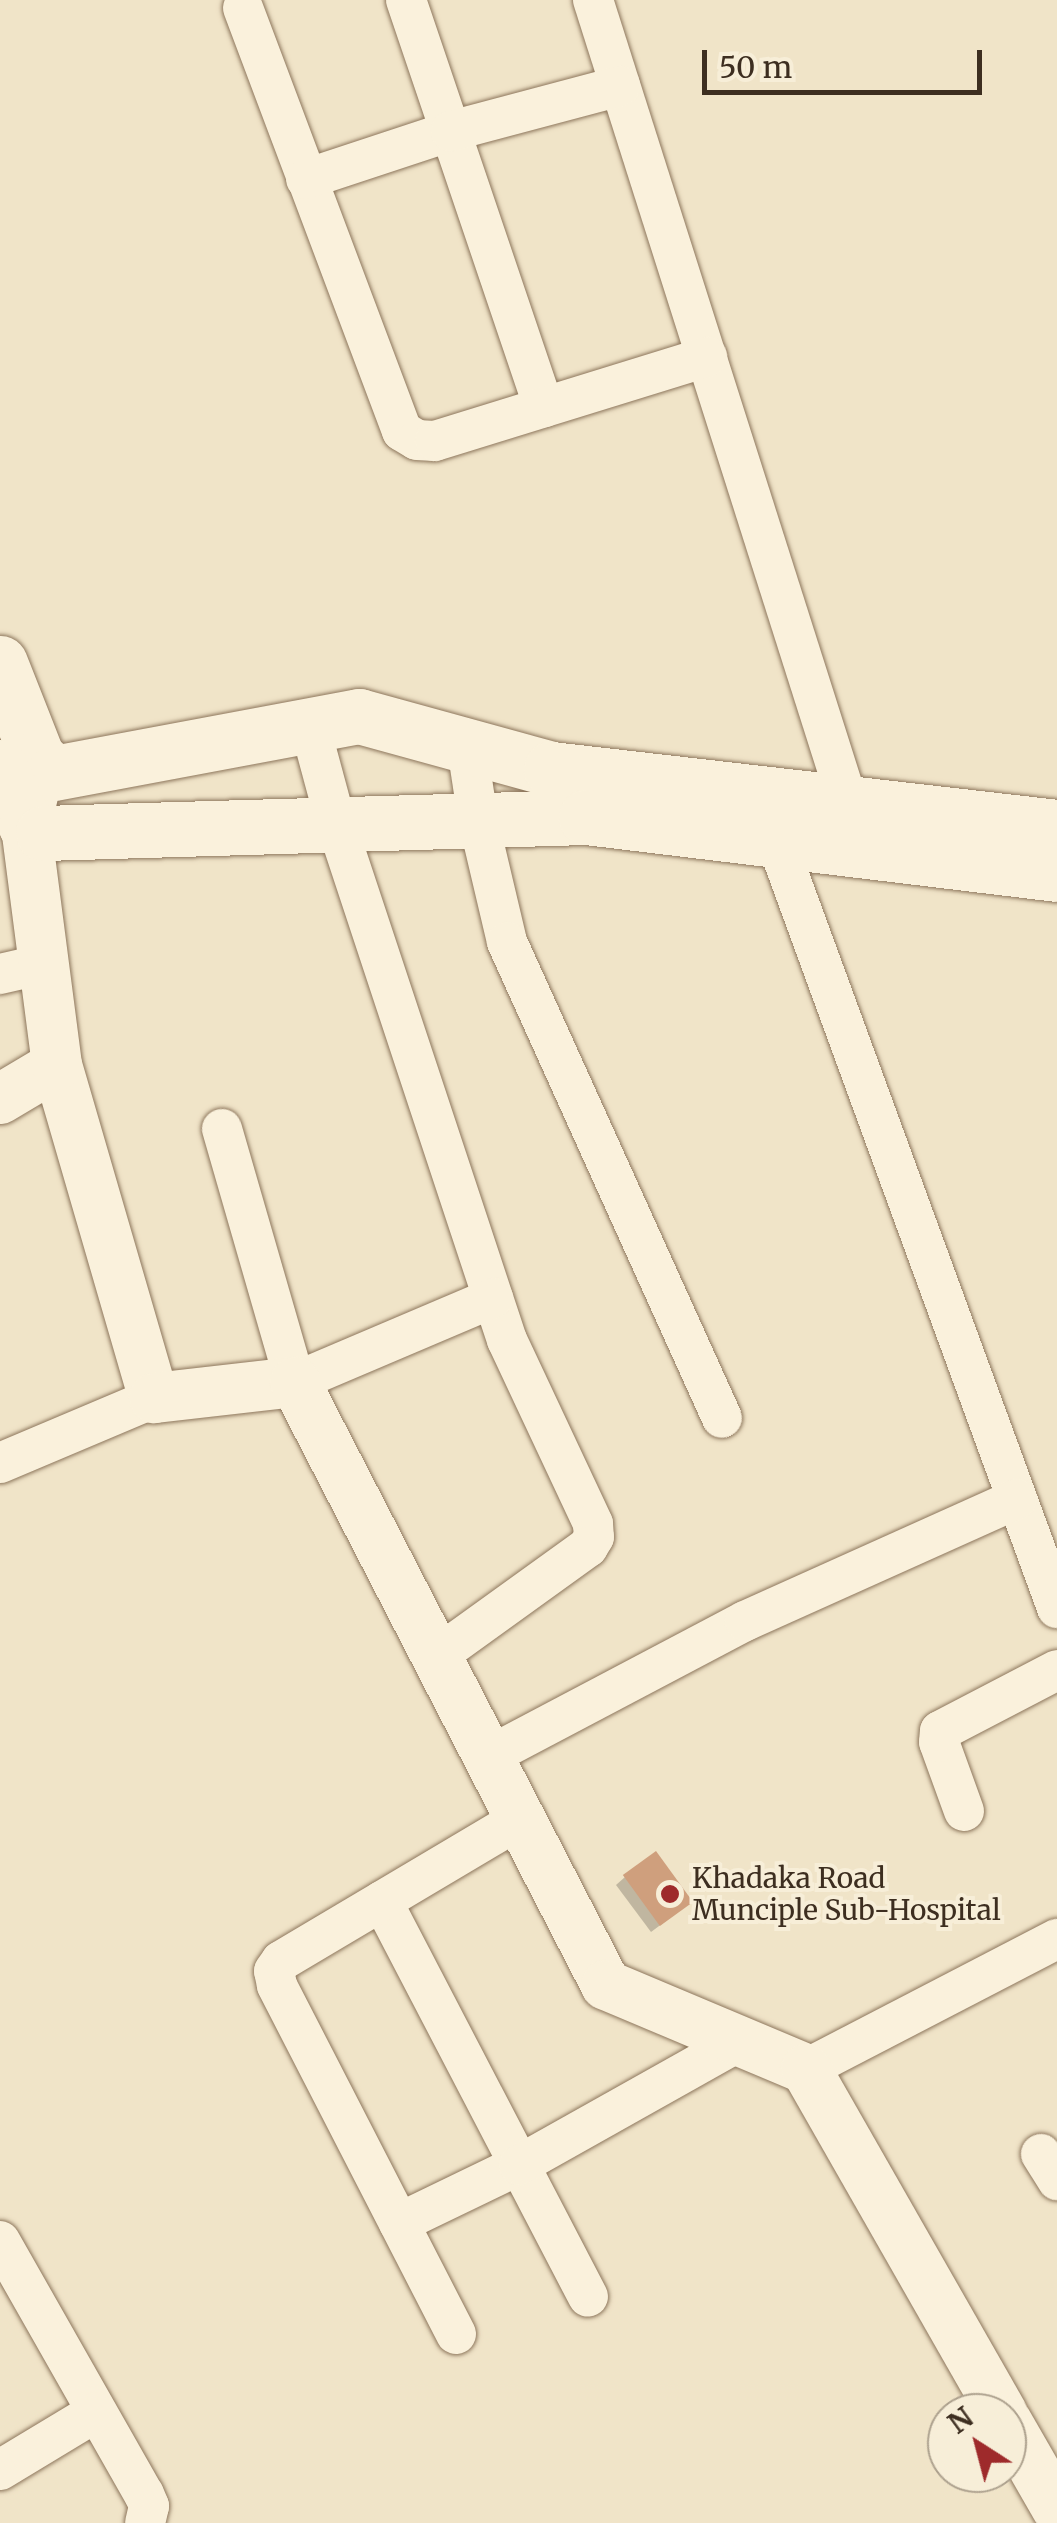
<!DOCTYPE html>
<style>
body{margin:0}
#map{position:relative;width:1057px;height:2523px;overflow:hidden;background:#f0e4c8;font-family:Merriweather,serif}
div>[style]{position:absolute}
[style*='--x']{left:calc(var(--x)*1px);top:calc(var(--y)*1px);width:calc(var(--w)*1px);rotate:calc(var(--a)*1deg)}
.shadow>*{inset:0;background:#0003}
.building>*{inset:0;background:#cf9f7d;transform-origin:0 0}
.roads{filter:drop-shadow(0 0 2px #8d765c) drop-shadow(0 0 2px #8d765c)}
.minor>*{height:40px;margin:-20px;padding:0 20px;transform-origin:20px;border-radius:20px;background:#faf1dc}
.tertiary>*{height:50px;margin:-25px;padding:0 25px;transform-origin:25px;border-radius:25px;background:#faf1dc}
.secondary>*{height:55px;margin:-27.5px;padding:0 27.5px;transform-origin:27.5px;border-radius:27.5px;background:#faf1dc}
.dots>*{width:28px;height:28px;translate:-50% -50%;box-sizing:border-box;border:5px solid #f7eed8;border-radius:50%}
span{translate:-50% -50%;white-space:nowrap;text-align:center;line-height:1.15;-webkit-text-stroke:8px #f7eed8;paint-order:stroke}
.poi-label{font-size:28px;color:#3d2e20}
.left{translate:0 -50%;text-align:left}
.north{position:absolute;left:927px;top:2393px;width:100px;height:100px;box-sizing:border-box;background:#f7eed8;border:2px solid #ada18e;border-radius:50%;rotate:324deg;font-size:28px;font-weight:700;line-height:40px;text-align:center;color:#3d2e20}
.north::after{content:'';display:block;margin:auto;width:35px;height:45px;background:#9e2a2b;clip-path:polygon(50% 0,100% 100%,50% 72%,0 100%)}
.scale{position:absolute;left:702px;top:50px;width:280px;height:45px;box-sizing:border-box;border:5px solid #3d2e20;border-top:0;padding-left:12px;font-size:30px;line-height:35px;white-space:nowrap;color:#3d2e20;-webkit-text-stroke:8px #f7eed8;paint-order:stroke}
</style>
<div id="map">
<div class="shadow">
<i style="clip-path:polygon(625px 1877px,682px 1909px,651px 1932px,616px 1885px)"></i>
</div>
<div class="building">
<i style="left:656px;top:1851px;width:63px;height:41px;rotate:54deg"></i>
</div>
<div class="roads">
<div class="minor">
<i style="--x:406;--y:0;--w:430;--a:71.3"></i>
<i style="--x:593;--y:0;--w:843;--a:72.38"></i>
<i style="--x:243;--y:8;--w:452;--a:69.4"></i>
<i style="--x:402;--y:431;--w:17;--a:31"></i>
<i style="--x:417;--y:440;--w:18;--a:3"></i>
<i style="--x:435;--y:441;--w:285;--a:-17.2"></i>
<i style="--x:306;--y:179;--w:153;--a:-18.3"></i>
<i style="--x:451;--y:131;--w:175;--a:-14.9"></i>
<i style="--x:309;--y:723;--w:104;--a:74.9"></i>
<i style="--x:336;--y:823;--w:545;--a:71.7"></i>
<i style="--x:507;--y:1340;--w:203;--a:64.9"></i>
<i style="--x:593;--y:1524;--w:13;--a:86"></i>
<i style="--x:594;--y:1537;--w:12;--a:121"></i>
<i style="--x:588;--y:1547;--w:186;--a:144.2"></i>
<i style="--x:467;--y:747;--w:73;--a:81.3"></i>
<i style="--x:478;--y:819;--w:126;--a:76.7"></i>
<i style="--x:507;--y:942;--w:522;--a:65.69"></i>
<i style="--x:775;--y:818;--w:22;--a:87"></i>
<i style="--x:776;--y:840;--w:818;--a:69.9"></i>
<i style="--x:0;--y:974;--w:45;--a:-12.8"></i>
<i style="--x:222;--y:1129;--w:263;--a:73.9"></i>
<i style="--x:295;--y:1382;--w:215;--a:-23"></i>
<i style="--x:0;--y:1463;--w:167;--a:-22.9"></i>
<i style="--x:489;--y:1756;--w:289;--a:-27.8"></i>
<i style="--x:745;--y:1621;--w:298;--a:-24.2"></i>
<i style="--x:964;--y:1811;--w:73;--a:-109.9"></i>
<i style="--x:939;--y:1742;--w:11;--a:-85"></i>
<i style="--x:940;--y:1731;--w:132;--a:-27.5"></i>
<i style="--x:382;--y:1901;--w:446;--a:62.5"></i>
<i style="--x:806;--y:2069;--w:283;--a:-27.4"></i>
<i style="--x:1041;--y:2154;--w:31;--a:58"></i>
<i style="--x:399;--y:2223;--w:133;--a:-25.8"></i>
<i style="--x:519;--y:2165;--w:253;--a:-29.3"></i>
<i style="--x:0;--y:2241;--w:291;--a:60.4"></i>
<i style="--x:144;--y:2494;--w:13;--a:67"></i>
<i style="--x:149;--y:2506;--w:17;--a:103"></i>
<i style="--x:456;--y:2334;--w:392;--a:-117.2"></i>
<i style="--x:277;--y:1985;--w:14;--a:-102"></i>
<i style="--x:274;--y:1971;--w:12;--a:-55"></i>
<i style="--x:281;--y:1961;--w:278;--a:-30.7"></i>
<i style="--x:0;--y:2470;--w:112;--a:-31.1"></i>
</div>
<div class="tertiary">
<i style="--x:57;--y:1065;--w:347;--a:73.8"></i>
<i style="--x:154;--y:1398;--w:142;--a:-6.5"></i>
<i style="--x:295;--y:1382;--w:678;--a:62.72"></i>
<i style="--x:606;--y:1985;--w:217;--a:22.8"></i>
<i style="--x:806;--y:2069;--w:396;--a:60.3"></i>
<i style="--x:0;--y:1099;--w:66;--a:-30.8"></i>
<i style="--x:57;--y:1065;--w:241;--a:-97.4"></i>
<i style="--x:26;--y:826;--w:35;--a:-77"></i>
<i style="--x:1007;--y:2422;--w:100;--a:60.1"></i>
</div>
<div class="secondary">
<i style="--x:0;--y:663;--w:101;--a:68.5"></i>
<i style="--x:37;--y:757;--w:23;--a:43"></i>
<i style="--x:54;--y:773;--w:310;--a:-10.6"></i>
<i style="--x:359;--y:716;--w:199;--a:15.4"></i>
<i style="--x:551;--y:769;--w:509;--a:6.54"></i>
<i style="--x:0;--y:767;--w:64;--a:66.2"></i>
<i style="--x:26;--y:826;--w:18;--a:22"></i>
<i style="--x:43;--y:833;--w:543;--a:-1.69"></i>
<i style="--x:586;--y:817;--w:474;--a:6.9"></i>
</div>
</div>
<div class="dots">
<i style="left:670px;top:1894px;background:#9e2a2b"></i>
</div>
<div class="poi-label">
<span class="left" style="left:692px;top:1894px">Khadaka Road<br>Munciple Sub-Hospital</span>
</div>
<div class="north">N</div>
<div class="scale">50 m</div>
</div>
